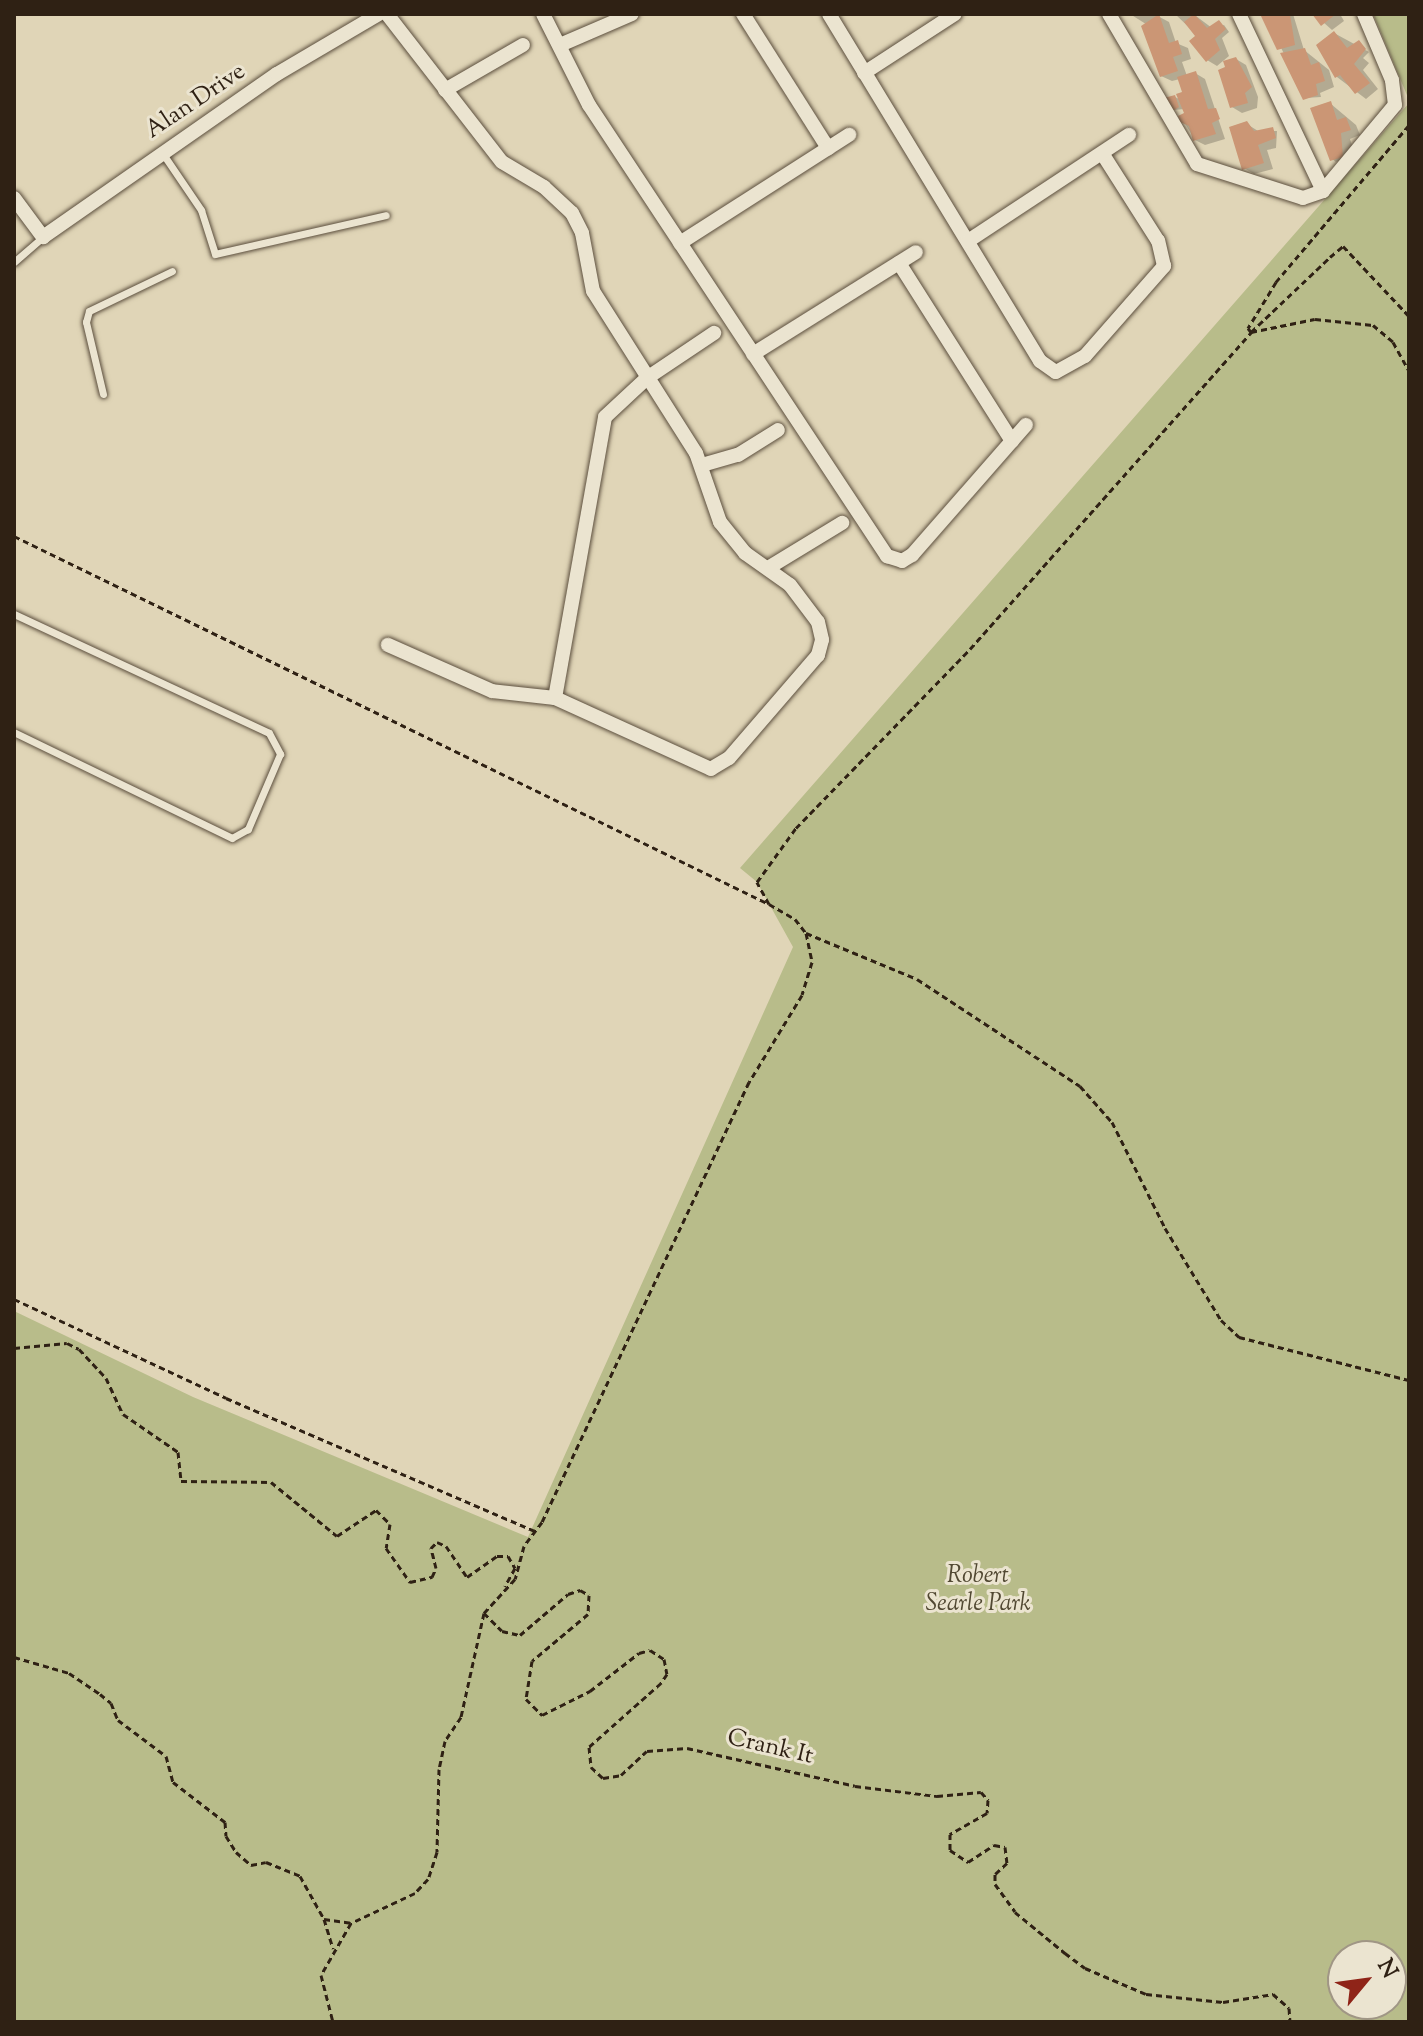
<!DOCTYPE html>
<style>
body{margin:0}
#map{position:relative;width:1423px;height:2036px;overflow:hidden;background:#e0d5b7;font-family:"Sorts Mill Goudy",serif}
div>[style]{position:absolute}
[style*='--x']{left:calc(var(--x)*1px);top:calc(var(--y)*1px);width:calc(var(--w)*1px);rotate:calc(var(--a)*1deg)}
.green>*{inset:0;background:#b8bc8a}
.shadow>*{inset:0;background:#0003}
.building>*{inset:0;background:#cb9675}
.path>*{height:3px;margin-top:-1.5px;transform-origin:0;background:repeating-linear-gradient(90deg,#2f2114 0 6px,transparent 0 10px)}
.roads{filter:drop-shadow(0 0 2px #5b4e3d) drop-shadow(0 0 2px #5b4e3d)}
.service>*{height:7px;margin:-3.5px;padding:0 3.5px;transform-origin:3.5px;border-radius:3.5px;background:#ebe4d0}
.minor>*{height:14px;margin:-7px;padding:0 7px;transform-origin:7px;border-radius:7px;background:#ebe4d0}
span{translate:-50% -50%;white-space:nowrap;text-align:center;line-height:1.15;-webkit-text-stroke:6px #ebe4d0;paint-order:stroke}
.street-label{font-size:24px;color:#2f2114}
.park-label{font-size:24px;color:#514832;font-style:italic}
.frame{position:absolute;inset:0;border:16px solid #2f2114;pointer-events:none}
.north{position:absolute;left:1327px;top:1940px;width:80px;height:80px;box-sizing:border-box;background:#ebe4d0;border:2px solid #a09685;border-radius:50%;rotate:61deg;font-size:22px;font-weight:700;line-height:32px;text-align:center;color:#2f2114}
.north::after{content:'';display:block;margin:auto;width:28px;height:36px;background:#8f2418;clip-path:polygon(50% 0,100% 100%,50% 72%,0 100%)}
</style>
<div id="map">
<div class="green">
<i style="clip-path:polygon(1373px 14px,1409px 14px,1409px 100px)"></i>
<i style="clip-path:polygon(evenodd,1409px 103px,1409px 2022px,14px 2022px,14px 1311px,193px 1397px,528px 1537px,793px 947px,757px 882px,740px 868px,1409px 103px,1343px 1956px,1391px 1956px,1391px 2004px,1343px 2004px,1343px 1956px)"></i>
</div>
<div class="shadow">
<i style="clip-path:polygon(1130px 14px,1154px 14px,1169px 22px,1176px 43px,1188px 48px,1191px 59px,1182px 62px,1187px 76px,1195px 73px,1205px 79px,1225px 139px,1205px 145px,1195px 140px,1181px 117px,1187px 114px,1185px 109px,1173px 110px,1175px 97px,1181px 100px,1185px 93px,1180px 79px,1172px 81px,1161px 76px,1149px 26px)"></i>
<i style="clip-path:polygon(1175px 14px,1201px 14px,1196px 16px,1212px 28px,1224px 25px,1229px 32px,1222px 38px,1229px 56px,1217px 66px,1207px 60px,1198px 36px)"></i>
<i style="clip-path:polygon(1265px 14px,1293px 14px,1304px 50px,1329px 70px,1334px 87px,1320px 93px,1321px 97px,1305px 98px)"></i>
<i style="clip-path:polygon(1314px 14px,1340px 14px,1344px 21px,1332px 30px)"></i>
<i style="clip-path:polygon(1334px 33px,1369px 52px,1363px 58px,1369px 63px,1363px 70px,1378px 89px,1366px 99px,1337px 77px)"></i>
<i style="clip-path:polygon(1236px 59px,1246px 65px,1258px 97px,1257px 108px,1242px 113px,1232px 107px)"></i>
<i style="clip-path:polygon(1331px 104px,1356px 125px,1360px 135px,1350px 139px,1355px 154px,1336px 162px,1332px 159px)"></i>
<i style="clip-path:polygon(1247px 124px,1258px 131px,1277px 131px,1276px 148px,1267px 150px,1273px 169px,1254px 174px,1244px 168px)"></i>
</div>
<div class="building">
<i style="clip-path:polygon(1159px 14px,1169px 43px,1178px 40px,1182px 54px,1173px 57px,1178px 71px,1160px 77px,1141px 26px)"></i>
<i style="clip-path:polygon(1194px 14px,1207px 28px,1219px 20px,1226px 29px,1215px 39px,1220px 50px,1206px 62px,1189px 41px,1195px 36px,1184px 22px)"></i>
<i style="clip-path:polygon(1260px 14px,1290px 15px,1295px 45px,1277px 50px)"></i>
<i style="clip-path:polygon(1312px 14px,1336px 14px,1321px 26px)"></i>
<i style="clip-path:polygon(1334px 31px,1347px 48px,1359px 40px,1366px 49px,1354px 64px,1370px 83px,1355px 94px,1340px 75px,1335px 78px,1316px 45px)"></i>
<i style="clip-path:polygon(1305px 48px,1311px 65px,1319px 62px,1325px 81px,1316px 84px,1318px 95px,1303px 100px,1280px 53px)"></i>
<i style="clip-path:polygon(1236px 57px,1252px 87px,1245px 93px,1248px 103px,1230px 108px,1218px 70px,1225px 67px,1223px 61px)"></i>
<i style="clip-path:polygon(1196px 71px,1208px 109px,1216px 108px,1220px 119px,1212px 123px,1216px 134px,1193px 141px,1189px 126px,1180px 122px,1178px 116px,1184px 113px,1176px 94px,1182px 92px,1177px 77px)"></i>
<i style="clip-path:polygon(1175px 95px,1179px 107px,1171px 112px,1164px 98px)"></i>
<i style="clip-path:polygon(1331px 101px,1337px 120px,1346px 117px,1351px 130px,1341px 133px,1343px 157px,1330px 161px,1310px 108px)"></i>
<i style="clip-path:polygon(1247px 121px,1254px 131px,1273px 127px,1276px 138px,1258px 145px,1264px 163px,1242px 170px,1229px 127px)"></i>
</div>
<div class="path">
<i style="--x:1409;--y:125;--w:206;--a:130.3"></i>
<i style="--x:1276;--y:282;--w:54;--a:121.3"></i>
<i style="--x:1248;--y:328;--w:5;--a:53"></i>
<i style="--x:1251;--y:332;--w:65;--a:-11.5"></i>
<i style="--x:1315;--y:319;--w:58;--a:5.9"></i>
<i style="--x:1373;--y:325;--w:26;--a:40"></i>
<i style="--x:1393;--y:342;--w:33;--a:61"></i>
<i style="--x:14;--y:536;--w:840;--a:25.99"></i>
<i style="--x:769;--y:904;--w:30;--a:30"></i>
<i style="--x:795;--y:919;--w:18;--a:52"></i>
<i style="--x:806;--y:933;--w:30;--a:78"></i>
<i style="--x:812;--y:962;--w:34;--a:107"></i>
<i style="--x:802;--y:995;--w:102;--a:121.3"></i>
<i style="--x:749;--y:1082;--w:486;--a:115.2"></i>
<i style="--x:542;--y:1522;--w:30;--a:127"></i>
<i style="--x:524;--y:1546;--w:34;--a:105"></i>
<i style="--x:515;--y:1579;--w:46;--a:132.4"></i>
<i style="--x:484;--y:1613;--w:107;--a:102.5"></i>
<i style="--x:461;--y:1717;--w:29;--a:124"></i>
<i style="--x:445;--y:1741;--w:29;--a:102"></i>
<i style="--x:439;--y:1769;--w:83;--a:91.4"></i>
<i style="--x:437;--y:1852;--w:28;--a:108"></i>
<i style="--x:428;--y:1879;--w:19;--a:133"></i>
<i style="--x:415;--y:1893;--w:71;--a:154.9"></i>
<i style="--x:351;--y:1923;--w:60;--a:120"></i>
<i style="--x:321;--y:1975;--w:49;--a:75.7"></i>
<i style="--x:769;--y:904;--w:25;--a:-119"></i>
<i style="--x:757;--y:882;--w:67;--a:-54.2"></i>
<i style="--x:796;--y:828;--w:250;--a:-45.8"></i>
<i style="--x:970;--y:649;--w:424;--a:-48.4"></i>
<i style="--x:1251;--y:332;--w:109;--a:-43.5"></i>
<i style="--x:1330;--y:257;--w:17;--a:-40"></i>
<i style="--x:1343;--y:246;--w:96;--a:46.7"></i>
<i style="--x:806;--y:933;--w:120;--a:22.5"></i>
<i style="--x:917;--y:979;--w:195;--a:33.3"></i>
<i style="--x:1080;--y:1086;--w:48;--a:48.4"></i>
<i style="--x:1112;--y:1122;--w:119;--a:63.4"></i>
<i style="--x:1165;--y:1228;--w:108;--a:58.7"></i>
<i style="--x:1221;--y:1320;--w:25;--a:43"></i>
<i style="--x:1239;--y:1337;--w:175;--a:14.2"></i>
<i style="--x:14;--y:1299;--w:234;--a:25"></i>
<i style="--x:226;--y:1398;--w:336;--a:23.3"></i>
<i style="--x:14;--y:1348;--w:53;--a:-5.4"></i>
<i style="--x:67;--y:1343;--w:13;--a:27"></i>
<i style="--x:79;--y:1349;--w:40;--a:47"></i>
<i style="--x:106;--y:1378;--w:40;--a:65"></i>
<i style="--x:123;--y:1414;--w:67;--a:34.6"></i>
<i style="--x:178;--y:1452;--w:29;--a:84"></i>
<i style="--x:181;--y:1481;--w:90;--a:0.6"></i>
<i style="--x:271;--y:1482;--w:85;--a:39.3"></i>
<i style="--x:337;--y:1536;--w:47;--a:-33.7"></i>
<i style="--x:376;--y:1510;--w:20;--a:45"></i>
<i style="--x:390;--y:1524;--w:24;--a:99"></i>
<i style="--x:386;--y:1548;--w:42;--a:54.8"></i>
<i style="--x:410;--y:1582;--w:23;--a:-13"></i>
<i style="--x:432;--y:1577;--w:10;--a:-66"></i>
<i style="--x:436;--y:1568;--w:21;--a:-104"></i>
<i style="--x:431;--y:1548;--w:8;--a:-45"></i>
<i style="--x:437;--y:1542;--w:10;--a:24"></i>
<i style="--x:446;--y:1546;--w:37;--a:56"></i>
<i style="--x:467;--y:1577;--w:37;--a:-35"></i>
<i style="--x:497;--y:1556;--w:11;--a:0"></i>
<i style="--x:508;--y:1556;--w:14;--a:60"></i>
<i style="--x:515;--y:1568;--w:21;--a:119"></i>
<i style="--x:484;--y:1613;--w:25;--a:45"></i>
<i style="--x:502;--y:1631;--w:18;--a:13"></i>
<i style="--x:520;--y:1635;--w:63;--a:-40.5"></i>
<i style="--x:568;--y:1594;--w:13;--a:-18"></i>
<i style="--x:580;--y:1590;--w:10;--a:29"></i>
<i style="--x:589;--y:1595;--w:19;--a:93"></i>
<i style="--x:588;--y:1614;--w:73;--a:140"></i>
<i style="--x:532;--y:1661;--w:38;--a:99"></i>
<i style="--x:526;--y:1699;--w:23;--a:45"></i>
<i style="--x:542;--y:1715;--w:54;--a:-26.6"></i>
<i style="--x:590;--y:1691;--w:62;--a:-37.8"></i>
<i style="--x:639;--y:1653;--w:11;--a:-15"></i>
<i style="--x:650;--y:1650;--w:17;--a:33"></i>
<i style="--x:664;--y:1659;--w:15;--a:79"></i>
<i style="--x:667;--y:1674;--w:11;--a:124"></i>
<i style="--x:661;--y:1683;--w:96;--a:138.4"></i>
<i style="--x:589;--y:1747;--w:20;--a:84"></i>
<i style="--x:591;--y:1767;--w:16;--a:43"></i>
<i style="--x:603;--y:1778;--w:18;--a:-9"></i>
<i style="--x:621;--y:1775;--w:35;--a:-43"></i>
<i style="--x:647;--y:1751;--w:40;--a:-4.3"></i>
<i style="--x:687;--y:1748;--w:172;--a:12.7"></i>
<i style="--x:855;--y:1786;--w:83;--a:7"></i>
<i style="--x:937;--y:1796;--w:44;--a:-5.2"></i>
<i style="--x:981;--y:1792;--w:11;--a:49"></i>
<i style="--x:988;--y:1800;--w:13;--a:94"></i>
<i style="--x:987;--y:1813;--w:43;--a:150.4"></i>
<i style="--x:950;--y:1834;--w:16;--a:90"></i>
<i style="--x:950;--y:1850;--w:22;--a:34"></i>
<i style="--x:968;--y:1862;--w:31;--a:-33"></i>
<i style="--x:994;--y:1845;--w:11;--a:10"></i>
<i style="--x:1005;--y:1847;--w:16;--a:83"></i>
<i style="--x:1007;--y:1863;--w:16;--a:137"></i>
<i style="--x:995;--y:1874;--w:10;--a:90"></i>
<i style="--x:995;--y:1884;--w:34;--a:54"></i>
<i style="--x:1015;--y:1912;--w:65;--a:39.4"></i>
<i style="--x:1065;--y:1953;--w:25;--a:37"></i>
<i style="--x:1085;--y:1968;--w:66;--a:23.1"></i>
<i style="--x:1146;--y:1994;--w:77;--a:5.9"></i>
<i style="--x:1223;--y:2002;--w:51;--a:-9.1"></i>
<i style="--x:1273;--y:1994;--w:21;--a:41"></i>
<i style="--x:1289;--y:2008;--w:14;--a:86"></i>
<i style="--x:14;--y:1657;--w:57;--a:16.2"></i>
<i style="--x:69;--y:1673;--w:37;--a:34"></i>
<i style="--x:100;--y:1694;--w:14;--a:39"></i>
<i style="--x:111;--y:1703;--w:18;--a:68"></i>
<i style="--x:118;--y:1720;--w:60;--a:36.9"></i>
<i style="--x:166;--y:1756;--w:27;--a:75"></i>
<i style="--x:173;--y:1782;--w:66;--a:37.6"></i>
<i style="--x:225;--y:1822;--w:14;--a:86"></i>
<i style="--x:226;--y:1836;--w:19;--a:58"></i>
<i style="--x:236;--y:1852;--w:20;--a:41"></i>
<i style="--x:251;--y:1865;--w:15;--a:-11"></i>
<i style="--x:266;--y:1862;--w:37;--a:22"></i>
<i style="--x:300;--y:1876;--w:49;--a:60.8"></i>
<i style="--x:324;--y:1919;--w:31;--a:73"></i>
<i style="--x:324;--y:1919;--w:27;--a:8"></i>
</div>
<div class="roads">
<div class="service">
<i style="--x:163;--y:154;--w:68;--a:55.8"></i>
<i style="--x:201;--y:210;--w:46;--a:72.3"></i>
<i style="--x:215;--y:254;--w:175;--a:-12.8"></i>
<i style="--x:14;--y:262;--w:38;--a:-41"></i>
<i style="--x:103;--y:394;--w:74;--a:-103.3"></i>
<i style="--x:86;--y:322;--w:11;--a:-75"></i>
<i style="--x:89;--y:311;--w:92;--a:-25.7"></i>
<i style="--x:14;--y:614;--w:281;--a:25"></i>
<i style="--x:269;--y:733;--w:24;--a:62"></i>
<i style="--x:280;--y:754;--w:82;--a:113.1"></i>
<i style="--x:248;--y:829;--w:18;--a:151"></i>
<i style="--x:232;--y:838;--w:242;--a:-154.1"></i>
</div>
<div class="minor">
<i style="--x:387;--y:14;--w:187;--a:52.2"></i>
<i style="--x:502;--y:162;--w:49;--a:30.8"></i>
<i style="--x:544;--y:187;--w:38;--a:43"></i>
<i style="--x:572;--y:213;--w:22;--a:63"></i>
<i style="--x:582;--y:233;--w:59;--a:79.3"></i>
<i style="--x:593;--y:291;--w:192;--a:57.6"></i>
<i style="--x:696;--y:453;--w:73;--a:70.8"></i>
<i style="--x:720;--y:522;--w:40;--a:51"></i>
<i style="--x:745;--y:553;--w:55;--a:35.4"></i>
<i style="--x:790;--y:585;--w:46;--a:52.9"></i>
<i style="--x:818;--y:622;--w:18;--a:77"></i>
<i style="--x:822;--y:640;--w:16;--a:105"></i>
<i style="--x:818;--y:655;--w:136;--a:130.8"></i>
<i style="--x:729;--y:758;--w:21;--a:149"></i>
<i style="--x:711;--y:769;--w:171;--a:-155.5"></i>
<i style="--x:555;--y:698;--w:63;--a:-173.7"></i>
<i style="--x:492;--y:691;--w:114;--a:-156.1"></i>
<i style="--x:543;--y:14;--w:102;--a:63.2"></i>
<i style="--x:589;--y:105;--w:541;--a:56.55"></i>
<i style="--x:887;--y:556;--w:16;--a:18"></i>
<i style="--x:902;--y:561;--w:12;--a:-31"></i>
<i style="--x:912;--y:555;--w:173;--a:-48.8"></i>
<i style="--x:743;--y:14;--w:159;--a:57.6"></i>
<i style="--x:829;--y:14;--w:406;--a:58.7"></i>
<i style="--x:1040;--y:361;--w:19;--a:35"></i>
<i style="--x:1056;--y:372;--w:33;--a:-29"></i>
<i style="--x:1085;--y:356;--w:120;--a:-48.7"></i>
<i style="--x:1164;--y:266;--w:26;--a:-103"></i>
<i style="--x:1158;--y:241;--w:104;--a:-122.5"></i>
<i style="--x:1109;--y:14;--w:174;--a:59.6"></i>
<i style="--x:1197;--y:164;--w:111;--a:17.8"></i>
<i style="--x:1303;--y:198;--w:21;--a:-19"></i>
<i style="--x:1323;--y:191;--w:112;--a:-50.1"></i>
<i style="--x:1395;--y:105;--w:25;--a:-97"></i>
<i style="--x:1392;--y:80;--w:72;--a:-113"></i>
<i style="--x:1239;--y:14;--w:196;--a:64.6"></i>
<i style="--x:560;--y:45;--w:78;--a:-23.3"></i>
<i style="--x:864;--y:73;--w:108;--a:-33"></i>
<i style="--x:445;--y:90;--w:90;--a:-30"></i>
<i style="--x:14;--y:198;--w:49;--a:53.4"></i>
<i style="--x:43;--y:237;--w:285;--a:-34.9"></i>
<i style="--x:277;--y:74;--w:118;--a:-30.5"></i>
<i style="--x:968;--y:241;--w:193;--a:-33.4"></i>
<i style="--x:680;--y:243;--w:201;--a:-32.6"></i>
<i style="--x:899;--y:263;--w:211;--a:57.6"></i>
<i style="--x:753;--y:354;--w:192;--a:-32"></i>
<i style="--x:702;--y:465;--w:37;--a:-16"></i>
<i style="--x:738;--y:455;--w:47;--a:-32"></i>
<i style="--x:768;--y:568;--w:87;--a:-31.3"></i>
<i style="--x:555;--y:698;--w:285;--a:-79.9"></i>
<i style="--x:605;--y:417;--w:57;--a:-42.9"></i>
<i style="--x:647;--y:378;--w:81;--a:-33.9"></i>
</div>
</div>
<div class="street-label">
<span style="left:196px;top:102px;rotate:-34deg">Alan Drive</span>
<span style="left:770px;top:1748px;rotate:13deg">Crank It</span>
</div>
<div class="park-label">
<span style="left:978px;top:1591px">Robert<br>Searle Park</span>
</div>
<div class="frame"></div>
<div class="north">N</div>
</div>
